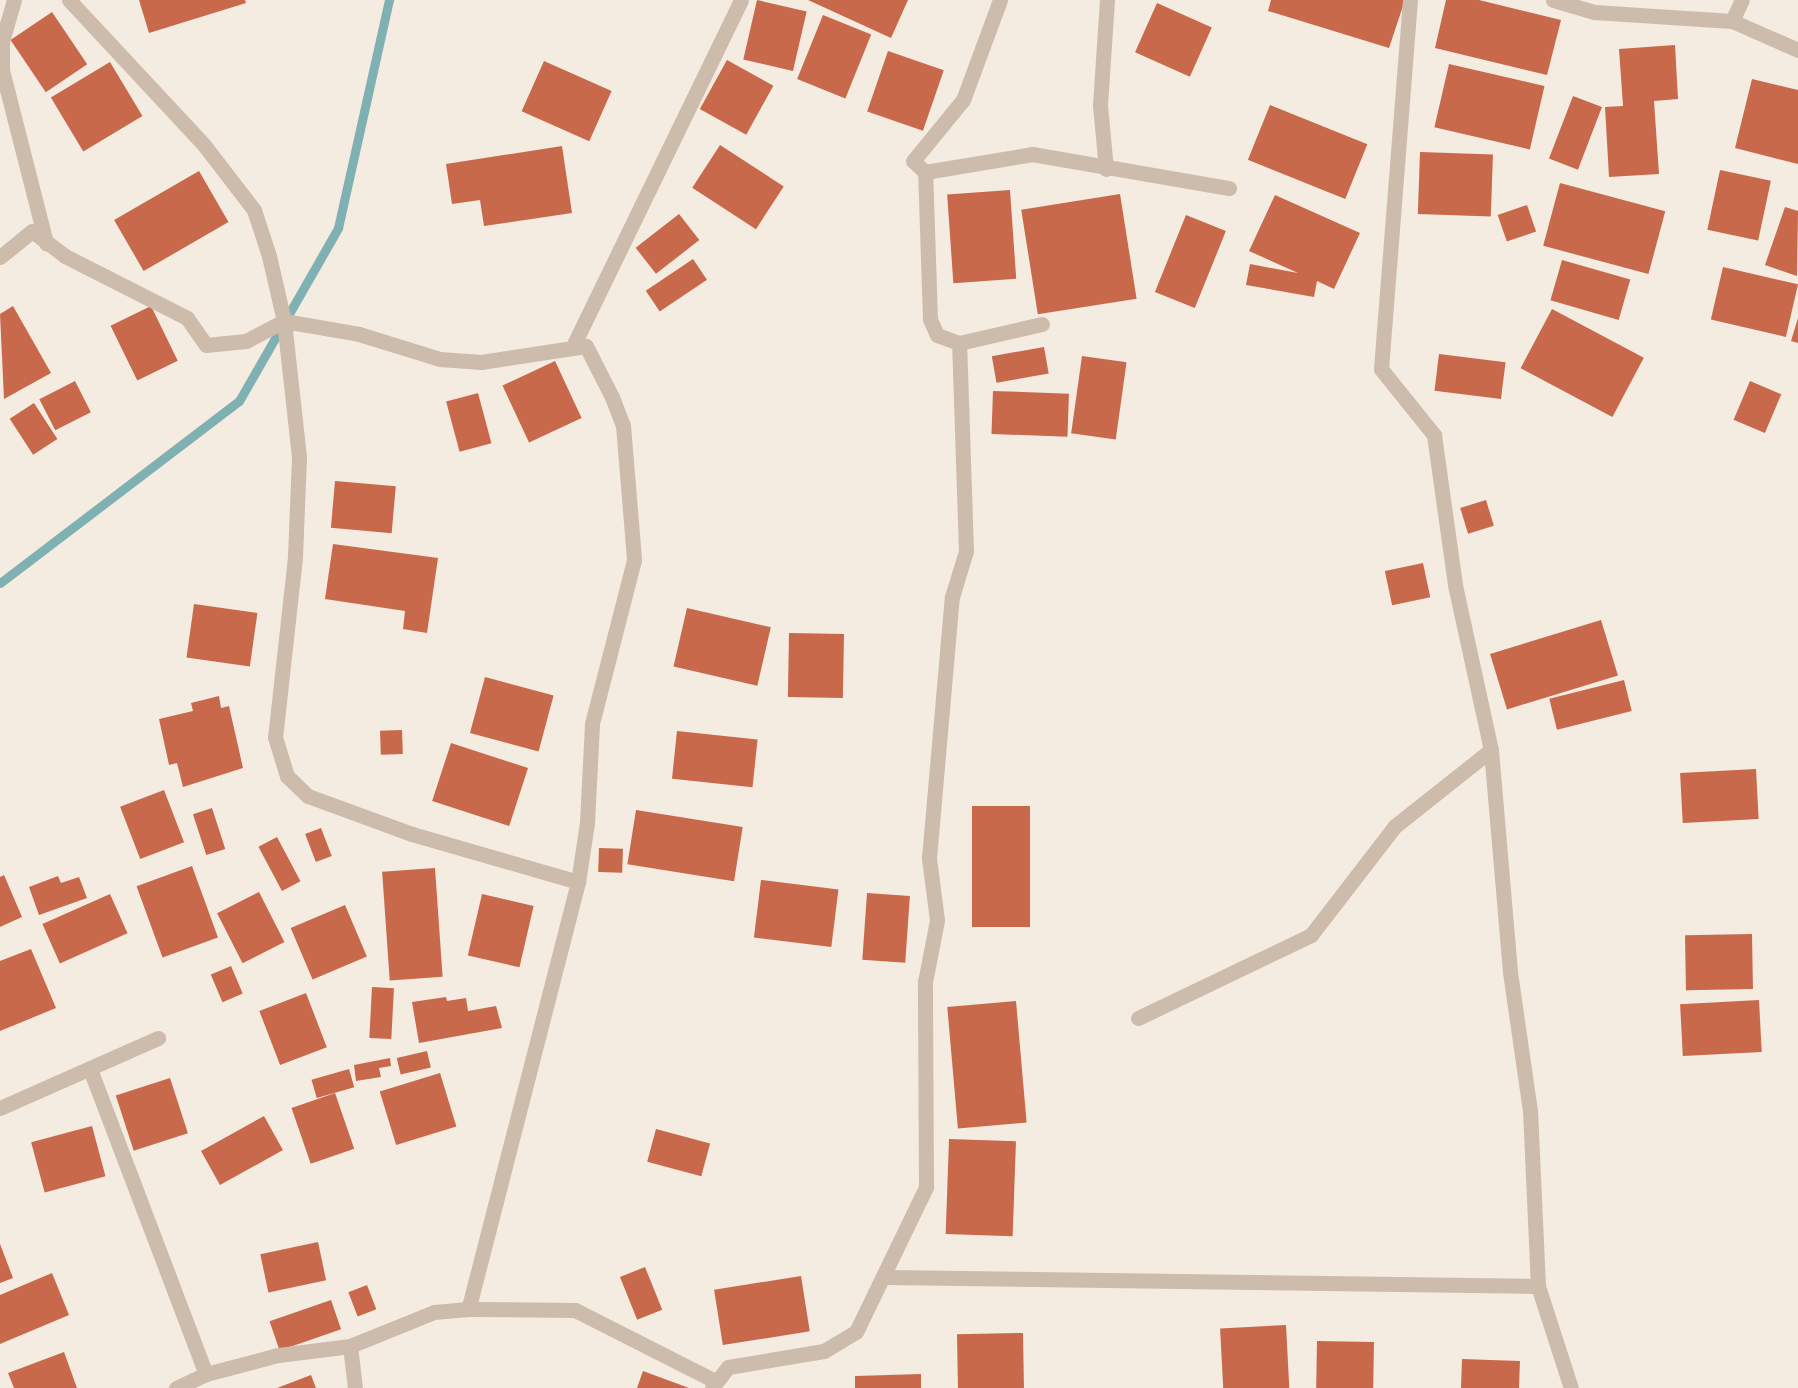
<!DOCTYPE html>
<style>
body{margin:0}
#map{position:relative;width:1798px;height:1388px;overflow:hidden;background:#f4ebe1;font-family:"DejaVu Sans",sans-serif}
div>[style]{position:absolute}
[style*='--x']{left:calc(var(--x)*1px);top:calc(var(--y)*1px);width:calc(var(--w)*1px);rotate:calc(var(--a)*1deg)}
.stream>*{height:9px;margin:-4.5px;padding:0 4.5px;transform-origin:4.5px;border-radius:4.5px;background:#7fb0b2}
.building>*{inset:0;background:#c8694b;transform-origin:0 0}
.minor>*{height:15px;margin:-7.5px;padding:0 7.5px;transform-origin:7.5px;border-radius:7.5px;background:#cdbbac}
span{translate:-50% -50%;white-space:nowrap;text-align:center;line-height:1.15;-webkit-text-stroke:4.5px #fbf5ee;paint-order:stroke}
</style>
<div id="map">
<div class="stream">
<i style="--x:0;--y:583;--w:300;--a:-37.3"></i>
<i style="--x:239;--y:401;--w:199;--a:-60.2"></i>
<i style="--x:338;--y:228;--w:234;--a:-77.4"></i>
</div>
<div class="building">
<i style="clip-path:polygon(139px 0,245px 0,246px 3px,149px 33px)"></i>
<i style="left:757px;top:0;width:51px;height:61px;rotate:13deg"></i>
<i style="clip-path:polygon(808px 0,908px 0,891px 38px)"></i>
<i style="clip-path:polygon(1271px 0,1405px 0,1389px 48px,1268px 11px)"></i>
<i style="clip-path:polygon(1446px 0,1479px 0,1561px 20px,1547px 75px,1435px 48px)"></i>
<i style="left:1157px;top:3px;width:60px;height:54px;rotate:24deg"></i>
<i style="left:52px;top:12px;width:63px;height:50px;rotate:56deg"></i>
<i style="left:823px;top:15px;width:52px;height:69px;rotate:22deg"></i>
<i style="clip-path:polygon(1675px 45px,1678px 99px,1654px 101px,1659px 174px,1609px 177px,1605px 107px,1623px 106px,1619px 49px)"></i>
<i style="left:888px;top:51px;width:59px;height:64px;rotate:19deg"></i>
<i style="left:727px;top:60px;width:53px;height:56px;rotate:29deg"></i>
<i style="left:544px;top:61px;width:74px;height:55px;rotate:24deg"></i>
<i style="left:110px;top:62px;width:63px;height:69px;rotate:59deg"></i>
<i style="left:1449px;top:64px;width:98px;height:65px;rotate:13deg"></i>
<i style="clip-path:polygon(1752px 79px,1798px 90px,1798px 164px,1735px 148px)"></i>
<i style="left:1573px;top:96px;width:31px;height:67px;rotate:21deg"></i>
<i style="left:1270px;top:105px;width:105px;height:59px;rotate:22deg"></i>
<i style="left:720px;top:145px;width:76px;height:51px;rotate:33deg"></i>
<i style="clip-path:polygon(562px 146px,572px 213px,484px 226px,480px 200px,452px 204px,446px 164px)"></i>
<i style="left:1420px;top:152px;width:73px;height:62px;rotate:2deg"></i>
<i style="left:1720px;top:170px;width:52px;height:61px;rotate:12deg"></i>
<i style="left:199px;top:171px;width:59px;height:98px;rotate:60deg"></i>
<i style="left:1560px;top:183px;width:109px;height:65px;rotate:15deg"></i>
<i style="left:1010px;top:190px;width:89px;height:63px;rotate:86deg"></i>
<i style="left:1120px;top:194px;width:106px;height:100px;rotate:81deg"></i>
<i style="clip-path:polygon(1275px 195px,1360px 233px,1334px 289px,1317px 281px,1314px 297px,1246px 285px,1250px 264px,1298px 273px,1249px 251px)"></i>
<i style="left:1527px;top:205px;width:28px;height:31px;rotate:71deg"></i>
<i style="clip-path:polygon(1785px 207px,1798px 211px,1797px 276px,1765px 265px)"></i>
<i style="left:679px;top:214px;width:33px;height:55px;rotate:52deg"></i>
<i style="left:1186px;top:215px;width:43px;height:83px;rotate:22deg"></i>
<i style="left:693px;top:259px;width:25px;height:57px;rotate:56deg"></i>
<i style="left:1562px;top:260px;width:71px;height:42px;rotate:16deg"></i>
<i style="left:1723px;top:267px;width:77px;height:54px;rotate:13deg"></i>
<i style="clip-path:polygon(13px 306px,51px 373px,4px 399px,0 314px)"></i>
<i style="left:151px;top:306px;width:61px;height:45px;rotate:64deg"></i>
<i style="left:1552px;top:309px;width:104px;height:67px;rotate:28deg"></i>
<i style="clip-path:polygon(1798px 318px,1798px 343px,1791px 341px)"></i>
<i style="left:1044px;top:347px;width:27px;height:53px;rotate:80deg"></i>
<i style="left:1439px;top:354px;width:67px;height:37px;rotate:7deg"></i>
<i style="left:1082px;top:356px;width:45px;height:78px;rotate:8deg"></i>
<i style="left:555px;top:361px;width:63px;height:58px;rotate:65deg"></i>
<i style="left:75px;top:381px;width:35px;height:40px;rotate:63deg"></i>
<i style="left:1750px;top:381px;width:34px;height:42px;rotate:23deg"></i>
<i style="left:993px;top:391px;width:76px;height:43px;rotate:2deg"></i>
<i style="left:478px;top:393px;width:52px;height:33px;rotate:75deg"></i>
<i style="left:34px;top:403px;width:43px;height:29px;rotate:57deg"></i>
<i style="left:335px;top:481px;width:61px;height:47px;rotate:5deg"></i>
<i style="left:1486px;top:500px;width:27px;height:27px;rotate:73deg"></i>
<i style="clip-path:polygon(333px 544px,438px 558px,427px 633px,403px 629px,405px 611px,325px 599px)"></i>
<i style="left:1423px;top:563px;width:35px;height:39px;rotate:78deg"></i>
<i style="left:194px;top:604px;width:64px;height:54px;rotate:8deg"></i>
<i style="left:687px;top:608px;width:86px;height:60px;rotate:13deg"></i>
<i style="left:1601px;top:620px;width:58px;height:116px;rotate:73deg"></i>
<i style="left:789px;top:633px;width:55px;height:64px;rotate:1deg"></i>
<i style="left:485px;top:677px;width:71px;height:58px;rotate:15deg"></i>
<i style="left:1624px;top:680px;width:32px;height:77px;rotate:76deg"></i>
<i style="clip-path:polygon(219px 696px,221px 708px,229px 706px,243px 768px,183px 787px,177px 763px,169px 765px,159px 719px,193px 711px,191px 703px)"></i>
<i style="left:402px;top:730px;width:24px;height:22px;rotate:88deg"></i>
<i style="left:677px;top:731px;width:81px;height:48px;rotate:6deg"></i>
<i style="left:451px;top:743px;width:81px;height:61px;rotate:18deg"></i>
<i style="left:1756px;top:769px;width:50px;height:76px;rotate:87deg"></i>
<i style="left:164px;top:790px;width:56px;height:47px;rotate:69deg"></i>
<i style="left:972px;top:806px;width:58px;height:121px"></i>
<i style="left:212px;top:808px;width:43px;height:20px;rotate:72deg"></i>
<i style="left:636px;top:810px;width:108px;height:55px;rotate:9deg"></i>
<i style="left:321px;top:828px;width:30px;height:17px;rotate:69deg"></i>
<i style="left:277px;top:837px;width:50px;height:21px;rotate:62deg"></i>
<i style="left:599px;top:848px;width:24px;height:24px;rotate:2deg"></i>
<i style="left:192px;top:866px;width:76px;height:59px;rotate:70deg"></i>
<i style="left:435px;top:868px;width:109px;height:53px;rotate:86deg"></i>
<i style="clip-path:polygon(4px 875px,22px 917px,0 927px,0 877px)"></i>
<i style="clip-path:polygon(58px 876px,61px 883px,79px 877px,87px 898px,39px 915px,29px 887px)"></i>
<i style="left:761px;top:880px;width:78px;height:58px;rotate:7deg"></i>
<i style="left:259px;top:892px;width:56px;height:47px;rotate:63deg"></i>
<i style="left:867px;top:893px;width:43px;height:67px;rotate:4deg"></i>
<i style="left:110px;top:894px;width:43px;height:74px;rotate:66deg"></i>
<i style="left:482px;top:894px;width:53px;height:63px;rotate:13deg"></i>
<i style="left:345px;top:905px;width:56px;height:59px;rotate:67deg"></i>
<i style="left:1752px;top:934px;width:55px;height:67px;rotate:89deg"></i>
<i style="clip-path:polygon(31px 949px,56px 1008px,0 1031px,0 961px)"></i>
<i style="left:231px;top:966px;width:30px;height:22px;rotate:67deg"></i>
<i style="left:372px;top:987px;width:22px;height:51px;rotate:3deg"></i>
<i style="left:306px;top:993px;width:58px;height:50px;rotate:69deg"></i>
<i style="clip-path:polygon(446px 997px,447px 1001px,466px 998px,468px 1011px,496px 1006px,502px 1028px,419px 1043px,412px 1002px)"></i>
<i style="left:1759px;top:1000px;width:52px;height:79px;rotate:87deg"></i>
<i style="left:1016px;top:1001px;width:122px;height:69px;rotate:85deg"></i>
<i style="left:427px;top:1051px;width:17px;height:31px;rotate:77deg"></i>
<i style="clip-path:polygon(390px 1058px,391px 1066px,379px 1068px,381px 1077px,356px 1081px,354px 1065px)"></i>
<i style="left:349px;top:1069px;width:19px;height:39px;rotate:74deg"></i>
<i style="left:440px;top:1073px;width:56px;height:63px;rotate:73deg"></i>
<i style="left:170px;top:1078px;width:58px;height:57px;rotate:72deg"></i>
<i style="left:335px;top:1093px;width:59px;height:46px;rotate:71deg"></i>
<i style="left:264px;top:1116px;width:39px;height:72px;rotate:61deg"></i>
<i style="left:92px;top:1126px;width:52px;height:63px;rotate:75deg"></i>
<i style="left:656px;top:1129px;width:56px;height:34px;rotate:15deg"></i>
<i style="left:949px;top:1139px;width:67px;height:95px;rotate:2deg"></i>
<i style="left:318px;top:1242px;width:39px;height:59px;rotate:78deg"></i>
<i style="clip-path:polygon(0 1244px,13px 1278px,0 1283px)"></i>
<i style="left:645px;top:1267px;width:46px;height:27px;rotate:68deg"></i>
<i style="clip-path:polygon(52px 1273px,69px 1315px,0 1344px,0 1295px)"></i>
<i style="left:801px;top:1276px;width:56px;height:88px;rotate:81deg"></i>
<i style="left:367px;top:1285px;width:26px;height:20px;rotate:69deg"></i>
<i style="left:331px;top:1300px;width:31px;height:65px;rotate:71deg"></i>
<i style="left:1286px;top:1325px;width:63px;height:66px;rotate:87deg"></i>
<i style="left:1023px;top:1333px;width:55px;height:66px;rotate:89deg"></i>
<i style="left:1317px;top:1341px;width:57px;height:47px;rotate:1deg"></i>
<i style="clip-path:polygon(64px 1352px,77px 1388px,14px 1388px,8px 1373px)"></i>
<i style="left:1462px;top:1359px;width:58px;height:29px;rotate:2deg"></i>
<i style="clip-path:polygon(643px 1371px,689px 1388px,637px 1388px)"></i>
<i style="clip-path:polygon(921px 1374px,921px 1388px,855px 1388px,855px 1376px)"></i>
<i style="clip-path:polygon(311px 1375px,316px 1388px,277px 1388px)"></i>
</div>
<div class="minor">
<i style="--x:14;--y:0;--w:43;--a:106.3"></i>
<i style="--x:2;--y:41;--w:29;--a:90"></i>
<i style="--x:2;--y:70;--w:179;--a:75.7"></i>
<i style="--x:69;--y:0;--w:198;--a:47"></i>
<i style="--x:204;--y:145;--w:82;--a:52.4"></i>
<i style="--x:254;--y:210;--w:48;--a:71.9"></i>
<i style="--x:269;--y:256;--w:67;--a:77"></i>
<i style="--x:284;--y:321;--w:137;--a:83.7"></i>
<i style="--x:299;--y:457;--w:100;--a:92.3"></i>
<i style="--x:295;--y:557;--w:181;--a:96.3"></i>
<i style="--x:275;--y:737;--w:41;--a:72.9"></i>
<i style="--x:287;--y:776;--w:29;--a:44"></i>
<i style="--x:308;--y:796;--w:111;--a:20.1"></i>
<i style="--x:412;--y:834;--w:173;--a:16.1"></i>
<i style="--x:1410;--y:0;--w:370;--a:94.5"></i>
<i style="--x:1381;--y:369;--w:85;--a:51.2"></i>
<i style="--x:1434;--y:435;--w:151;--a:82"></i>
<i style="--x:1455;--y:585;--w:169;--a:77.7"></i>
<i style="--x:1491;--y:750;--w:223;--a:85.1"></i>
<i style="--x:1510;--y:972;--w:139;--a:81.8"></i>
<i style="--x:1530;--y:1110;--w:176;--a:87.4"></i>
<i style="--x:1538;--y:1286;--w:107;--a:72.1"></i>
<i style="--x:1553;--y:0;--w:43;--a:16.3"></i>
<i style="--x:1594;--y:12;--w:138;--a:3.7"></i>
<i style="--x:1732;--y:21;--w:72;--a:23.7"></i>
<i style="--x:1732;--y:21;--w:23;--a:-65"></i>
<i style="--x:1106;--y:169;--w:64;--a:-95.4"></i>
<i style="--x:1100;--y:105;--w:105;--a:-86.2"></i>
<i style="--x:925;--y:172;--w:109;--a:-9.5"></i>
<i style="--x:1032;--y:154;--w:200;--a:9.8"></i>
<i style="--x:0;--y:257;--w:41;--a:-39.1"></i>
<i style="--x:32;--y:231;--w:41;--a:37.1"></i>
<i style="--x:65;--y:256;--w:137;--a:26.9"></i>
<i style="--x:187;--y:318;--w:33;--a:55"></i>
<i style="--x:206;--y:345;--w:40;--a:-5.7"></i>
<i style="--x:246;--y:341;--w:43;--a:-27.8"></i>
<i style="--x:284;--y:321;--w:76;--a:9.8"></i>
<i style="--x:359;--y:334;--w:85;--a:17.2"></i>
<i style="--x:440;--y:359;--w:41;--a:4.2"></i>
<i style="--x:481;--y:362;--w:106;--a:-8.7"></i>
<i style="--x:586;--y:346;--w:57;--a:63"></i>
<i style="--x:612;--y:397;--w:30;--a:69"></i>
<i style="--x:623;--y:425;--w:135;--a:85.3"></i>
<i style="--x:634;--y:560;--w:169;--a:104.4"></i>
<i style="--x:592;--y:724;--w:99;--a:92.9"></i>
<i style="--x:587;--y:823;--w:60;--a:98.7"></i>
<i style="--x:578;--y:882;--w:441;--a:104.4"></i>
<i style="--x:959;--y:343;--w:85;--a:-12.9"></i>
<i style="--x:574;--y:344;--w:382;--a:-64.1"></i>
<i style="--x:1138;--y:1018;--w:192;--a:-25.6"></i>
<i style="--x:1311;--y:935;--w:138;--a:-52.4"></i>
<i style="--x:1395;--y:826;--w:122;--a:-38.4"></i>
<i style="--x:90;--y:1069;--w:326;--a:69.2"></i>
<i style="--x:0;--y:1108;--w:173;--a:-23.9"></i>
<i style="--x:886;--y:1277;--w:652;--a:0.79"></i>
<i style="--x:350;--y:1346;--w:42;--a:83.2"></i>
<i style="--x:176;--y:1388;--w:33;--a:-25"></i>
<i style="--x:206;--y:1374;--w:74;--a:-14.8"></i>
<i style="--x:278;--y:1355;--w:73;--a:-7.1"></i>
<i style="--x:350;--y:1346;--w:91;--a:-22"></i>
<i style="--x:434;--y:1312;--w:34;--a:-5"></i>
<i style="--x:468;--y:1309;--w:107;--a:0.5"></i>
<i style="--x:575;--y:1310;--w:157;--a:26.9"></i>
<i style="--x:712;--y:1388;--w:26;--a:-53"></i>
<i style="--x:728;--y:1367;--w:97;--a:-9.5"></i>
<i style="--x:824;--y:1351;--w:37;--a:-31"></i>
<i style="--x:856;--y:1332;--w:161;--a:-64.2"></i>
<i style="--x:926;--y:1187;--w:205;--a:-90.3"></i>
<i style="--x:925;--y:982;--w:63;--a:-79"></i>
<i style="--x:937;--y:920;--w:63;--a:-97.4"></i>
<i style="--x:929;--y:858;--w:262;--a:-85"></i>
<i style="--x:952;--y:597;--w:48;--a:-73.1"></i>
<i style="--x:966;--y:551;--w:208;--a:-91.9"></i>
<i style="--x:959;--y:343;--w:23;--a:-160"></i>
<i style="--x:937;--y:335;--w:17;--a:-114"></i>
<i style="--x:930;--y:319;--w:147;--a:-91.9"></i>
<i style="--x:925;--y:172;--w:16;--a:-137"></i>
<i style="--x:913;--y:161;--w:79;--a:-50.7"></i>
<i style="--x:963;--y:100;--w:107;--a:-69.7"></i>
</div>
</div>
